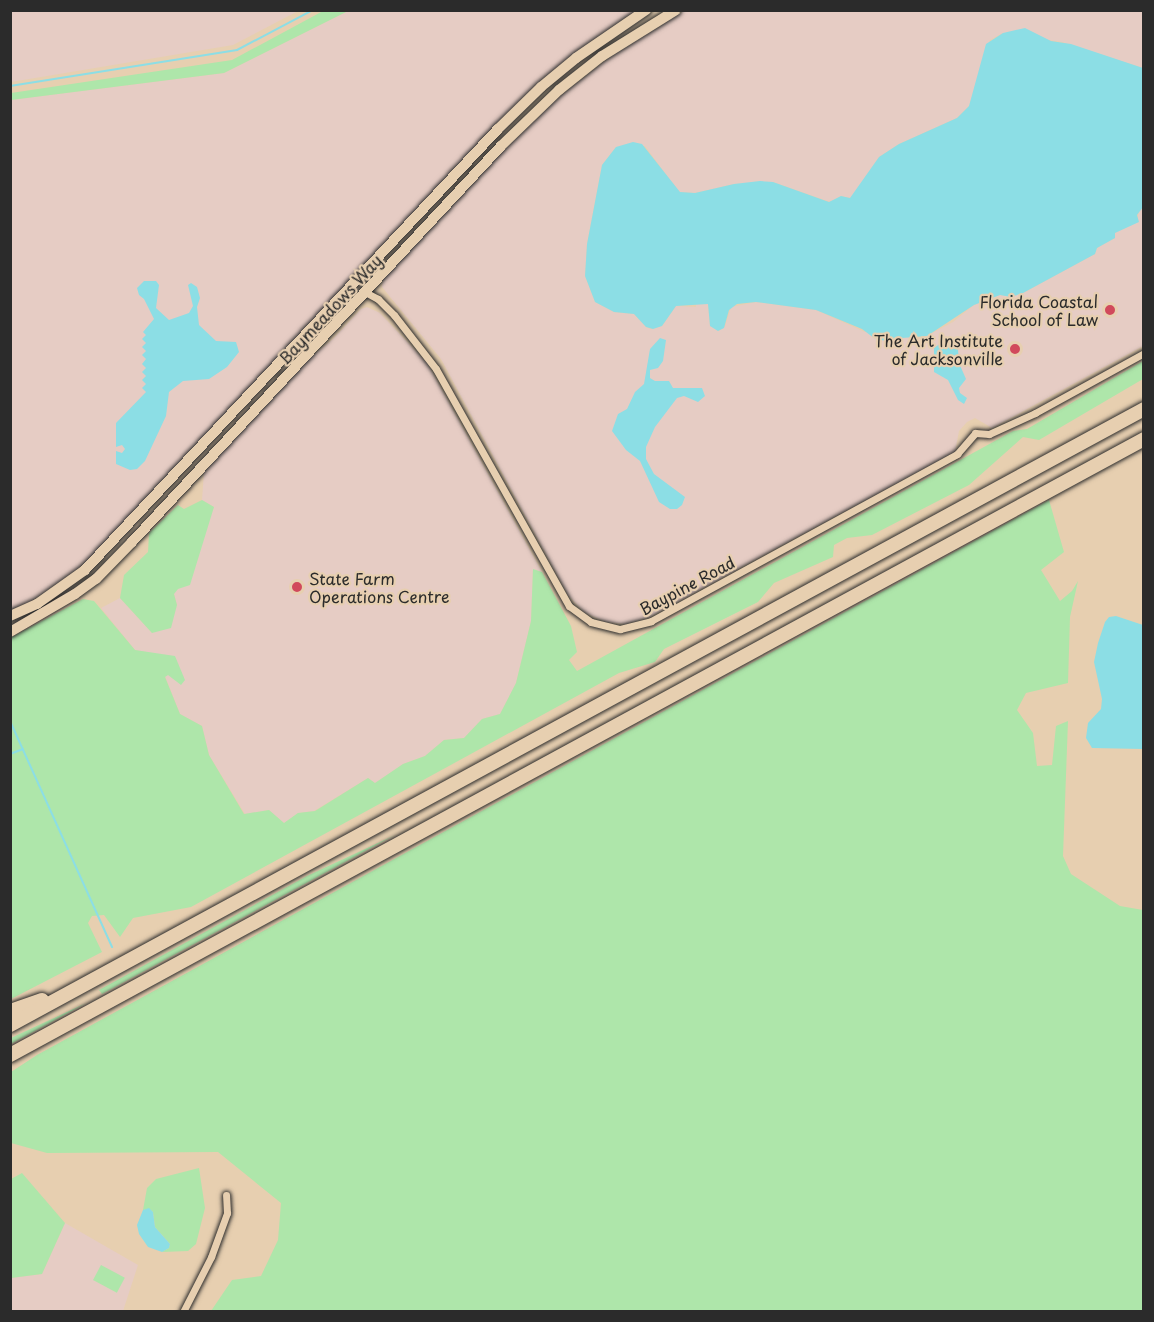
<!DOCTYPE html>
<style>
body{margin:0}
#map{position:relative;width:1154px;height:1322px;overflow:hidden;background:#e7cfb0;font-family:"Playpen Sans",sans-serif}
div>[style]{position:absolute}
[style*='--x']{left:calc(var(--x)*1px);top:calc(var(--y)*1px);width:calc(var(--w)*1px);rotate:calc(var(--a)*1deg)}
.built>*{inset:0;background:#e6ccc4}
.green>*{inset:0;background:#aee6aa;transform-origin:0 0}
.water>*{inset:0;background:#8cdee5}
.stream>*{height:2px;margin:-1px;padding:0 1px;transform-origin:1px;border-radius:1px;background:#8cdee5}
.roads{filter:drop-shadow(0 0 2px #2b2b2b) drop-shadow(0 0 2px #2b2b2b)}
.street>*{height:7px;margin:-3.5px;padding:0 3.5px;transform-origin:3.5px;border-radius:3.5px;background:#e7cfb0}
.secondary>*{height:10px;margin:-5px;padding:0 5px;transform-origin:5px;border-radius:5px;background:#e7cfb0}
.highway>*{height:14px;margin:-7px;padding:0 7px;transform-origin:7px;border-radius:7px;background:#e7cfb0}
.dots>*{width:16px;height:16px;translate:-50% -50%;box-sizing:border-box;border:3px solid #e7cfb0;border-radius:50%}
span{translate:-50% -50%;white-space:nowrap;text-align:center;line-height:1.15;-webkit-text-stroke:4.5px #e7cfb0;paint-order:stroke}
.poi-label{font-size:16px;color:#2b2b2b}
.right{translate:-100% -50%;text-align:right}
.left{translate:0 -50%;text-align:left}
.street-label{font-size:16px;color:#2b2b2b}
.frame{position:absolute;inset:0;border:12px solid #2b2b2b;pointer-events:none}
</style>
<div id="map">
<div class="built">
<i style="clip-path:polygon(11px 10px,298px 10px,298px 11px,233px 45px,11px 82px)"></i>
<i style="clip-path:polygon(348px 11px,639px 11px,570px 57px,100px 550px,74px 572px,29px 603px,11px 611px,10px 100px,224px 73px)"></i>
<i style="clip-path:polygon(684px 11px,1143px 11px,1143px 68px,1062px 42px,1003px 33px,990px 40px,969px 106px,957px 118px,899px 144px,879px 157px,853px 196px,850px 198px,841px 196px,830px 202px,773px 182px,734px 184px,695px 193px,679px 192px,645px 146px,616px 147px,602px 165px,587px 244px,585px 276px,595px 302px,614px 312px,634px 314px,646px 327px,651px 329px,662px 326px,676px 306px,696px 307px,696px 304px,708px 304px,710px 326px,719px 331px,725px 326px,731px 307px,756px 302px,816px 310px,865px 332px,921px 339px,953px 322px,974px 305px,1000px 295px,1011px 297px,1023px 293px,1095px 254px,1097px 248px,1115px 238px,1115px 233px,1137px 221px,1139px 210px,1143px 207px,1143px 346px,992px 428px,975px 418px,967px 422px,959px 431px,955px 452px,649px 617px,626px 624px,606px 622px,584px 612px,568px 595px,441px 359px,382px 287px,383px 279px,511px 142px,560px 96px,623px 47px)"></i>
<i style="clip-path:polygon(367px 307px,380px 313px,427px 363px,542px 572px,533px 570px,531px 621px,516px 683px,500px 714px,482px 719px,464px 738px,444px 740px,425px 756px,403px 764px,375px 783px,368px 778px,314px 811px,298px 813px,284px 823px,269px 810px,245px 814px,209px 755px,202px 726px,180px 714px,165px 676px,168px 675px,146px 652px,135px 650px,101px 608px,120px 598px,152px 633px,177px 605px,174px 594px,214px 507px,202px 500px,204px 472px,310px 358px,333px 339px,361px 309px)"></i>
<i style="clip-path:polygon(65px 1223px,138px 1265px,123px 1311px,11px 1311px,10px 1278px,42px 1274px)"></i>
</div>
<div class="green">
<i style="clip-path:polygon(323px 11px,348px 11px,224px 73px,11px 100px,11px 93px,232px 60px)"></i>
<i style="clip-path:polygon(1143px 361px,1143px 379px,1039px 440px,1023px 437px,969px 485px,872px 535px,847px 538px,834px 545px,833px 557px,774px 583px,758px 602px,664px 649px,655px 662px,619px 673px,191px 907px,133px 918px,120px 937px,104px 915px,92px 916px,88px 923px,102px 952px,11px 999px,10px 638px,83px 599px,94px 601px,135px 650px,175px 656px,185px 680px,181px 685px,168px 675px,165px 677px,180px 714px,202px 726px,209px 755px,244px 814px,269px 810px,284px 823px,298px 813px,315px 811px,368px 778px,375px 783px,403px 764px,425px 756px,444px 740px,464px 738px,482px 719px,500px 714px,516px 683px,531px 621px,533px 569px,542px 572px,571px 626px,577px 652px,569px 660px,577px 671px,1013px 431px,1027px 429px)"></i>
<i style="clip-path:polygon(202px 500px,214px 507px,190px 585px,178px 589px,174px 594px,177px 605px,171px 628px,152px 633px,120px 598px,124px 575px,148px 552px,149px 533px,178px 505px,184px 509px)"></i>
<i style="clip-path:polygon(1049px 500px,1064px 552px,1041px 570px,1060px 601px,1072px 591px,1078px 581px,1070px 617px,1068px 683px,1026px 693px,1017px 710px,1033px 733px,1037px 766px,1052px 765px,1056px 726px,1068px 721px,1063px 856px,1071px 874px,1120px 906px,1143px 910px,1143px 1311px,211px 1311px,232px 1280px,261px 1276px,278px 1240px,281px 1203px,218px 1152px,47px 1153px,11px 1143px,11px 1072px,37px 1055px)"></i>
<i style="clip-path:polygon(395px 835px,102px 994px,99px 990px,307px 876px)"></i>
<i style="clip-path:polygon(86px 1003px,72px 1011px,11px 1044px,11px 1038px)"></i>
<i style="clip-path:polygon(199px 1168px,205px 1208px,196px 1244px,188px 1251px,162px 1252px,169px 1248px,170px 1244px,155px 1227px,153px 1212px,149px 1209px,143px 1210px,147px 1188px,156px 1179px)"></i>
<i style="clip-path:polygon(22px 1173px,65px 1223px,42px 1274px,11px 1278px,11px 1179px)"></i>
<i style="left:101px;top:1265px;width:27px;height:17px;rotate:28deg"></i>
</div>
<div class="water">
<i style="clip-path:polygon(1025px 28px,1051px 41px,1071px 44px,1143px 68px,1143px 207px,1137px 215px,1139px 222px,1115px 233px,1115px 238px,1097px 248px,1095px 254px,1023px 293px,1011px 297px,1000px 295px,974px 305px,927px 336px,902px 338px,901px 341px,893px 343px,874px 338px,862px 329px,816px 310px,756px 302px,737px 304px,729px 310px,724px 328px,718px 331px,710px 326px,708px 304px,676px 306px,662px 326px,653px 329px,646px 327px,634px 314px,614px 312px,595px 302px,585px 276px,587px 244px,602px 165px,616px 147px,633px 142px,642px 144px,680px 192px,695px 193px,734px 184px,760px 181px,773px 182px,829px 202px,841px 196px,850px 198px,879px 157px,899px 144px,957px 118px,969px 106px,986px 44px,1003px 33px)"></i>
<i style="clip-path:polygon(144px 281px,156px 281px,159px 285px,156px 308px,169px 320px,189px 313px,193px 306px,188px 285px,191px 283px,197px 287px,200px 298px,197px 307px,199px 325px,216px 341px,236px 342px,239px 352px,227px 367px,209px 379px,183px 381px,169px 392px,166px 416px,145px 461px,137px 469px,130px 470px,116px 464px,116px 451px,122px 453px,125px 449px,122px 445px,116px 447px,116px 423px,146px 392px,142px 388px,146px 384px,142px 380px,146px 376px,142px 372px,146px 368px,142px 364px,146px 359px,142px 355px,146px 351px,142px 347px,146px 343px,142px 339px,146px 335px,143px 332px,154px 319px,144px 299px,139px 295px,137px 288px)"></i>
<i style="clip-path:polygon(660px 338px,666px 340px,663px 361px,658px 368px,650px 370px,650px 378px,655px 381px,669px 381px,673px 388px,702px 388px,705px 396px,698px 402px,684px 396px,677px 398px,655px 427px,646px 447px,646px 459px,654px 474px,685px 497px,682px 505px,677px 509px,670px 509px,659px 502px,640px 461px,626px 450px,612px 431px,618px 414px,627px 409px,635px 392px,644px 384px,650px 349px)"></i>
<i style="clip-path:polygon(941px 343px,953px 343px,958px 350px,959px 363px,966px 379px,959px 388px,960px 393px,967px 398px,964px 404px,958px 400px,948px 380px,934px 372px,934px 348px)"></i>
<i style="clip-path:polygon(1116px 616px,1143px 625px,1143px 749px,1092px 748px,1086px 738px,1088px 723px,1101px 709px,1102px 699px,1094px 662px,1098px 643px,1105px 622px,1109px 617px)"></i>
<i style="clip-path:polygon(149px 1208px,153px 1212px,155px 1227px,170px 1244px,169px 1248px,162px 1252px,148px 1247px,139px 1234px,137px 1225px,143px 1210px)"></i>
</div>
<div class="stream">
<i style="--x:10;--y:86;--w:230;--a:-9"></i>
<i style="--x:237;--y:50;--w:86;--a:-27.8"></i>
<i style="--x:10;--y:721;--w:248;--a:65.7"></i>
<i style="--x:10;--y:754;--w:14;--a:-21"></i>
</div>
<div class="roads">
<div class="street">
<i style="--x:365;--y:292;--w:15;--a:28"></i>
<i style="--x:378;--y:299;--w:23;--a:45"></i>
<i style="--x:394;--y:315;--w:68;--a:52.1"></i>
<i style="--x:436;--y:369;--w:272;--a:60.7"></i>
<i style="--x:569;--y:606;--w:27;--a:36"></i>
<i style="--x:591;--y:622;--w:30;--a:14"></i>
<i style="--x:620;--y:629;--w:32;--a:-14"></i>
<i style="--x:651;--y:621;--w:349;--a:-28.6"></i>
<i style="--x:957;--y:454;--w:28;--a:-49"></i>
<i style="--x:975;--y:433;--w:14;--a:4"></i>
<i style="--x:989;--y:434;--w:51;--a:-24.5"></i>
<i style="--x:1035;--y:413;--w:124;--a:-28.8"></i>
<i style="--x:183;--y:1312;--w:62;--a:-63"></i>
<i style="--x:211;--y:1257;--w:47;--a:-70"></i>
<i style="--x:227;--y:1213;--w:18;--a:-93"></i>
</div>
<div class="secondary">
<i style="--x:10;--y:616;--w:30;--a:-24"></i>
<i style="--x:37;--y:604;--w:59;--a:-35.3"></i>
<i style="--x:85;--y:570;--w:604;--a:-46.88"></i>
<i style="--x:498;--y:129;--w:60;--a:-44.3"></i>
<i style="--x:541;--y:87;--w:45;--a:-39.6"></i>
<i style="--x:576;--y:58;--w:85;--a:-34.4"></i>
<i style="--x:10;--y:632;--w:75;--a:-30.3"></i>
<i style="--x:75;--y:594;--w:26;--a:-36"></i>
<i style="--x:96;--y:579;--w:52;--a:-45.8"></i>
<i style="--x:132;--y:542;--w:541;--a:-47.02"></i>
<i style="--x:501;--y:146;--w:81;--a:-44"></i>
<i style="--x:559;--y:90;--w:55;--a:-38.3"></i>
<i style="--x:602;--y:56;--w:87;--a:-31.9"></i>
</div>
<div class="highway">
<i style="--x:10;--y:1011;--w:34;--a:-19"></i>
<i style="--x:10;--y:1025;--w:1291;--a:-28.51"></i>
<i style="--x:10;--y:1055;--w:1291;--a:-28.51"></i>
</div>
</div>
<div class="dots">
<i style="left:1110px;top:310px;background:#d1495b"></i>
<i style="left:1015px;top:349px;background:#d1495b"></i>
<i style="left:297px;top:587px;background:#d1495b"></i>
</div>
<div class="poi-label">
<span class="right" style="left:1098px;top:310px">Florida Coastal<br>School of Law</span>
<span class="right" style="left:1003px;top:349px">The Art Institute<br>of Jacksonville</span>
<span class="left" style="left:309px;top:587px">State Farm<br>Operations Centre</span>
</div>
<div class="street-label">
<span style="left:330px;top:309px;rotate:-47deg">Baymeadows Way</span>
<span style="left:687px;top:585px;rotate:-28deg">Baypine Road</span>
</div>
<div class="frame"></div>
</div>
